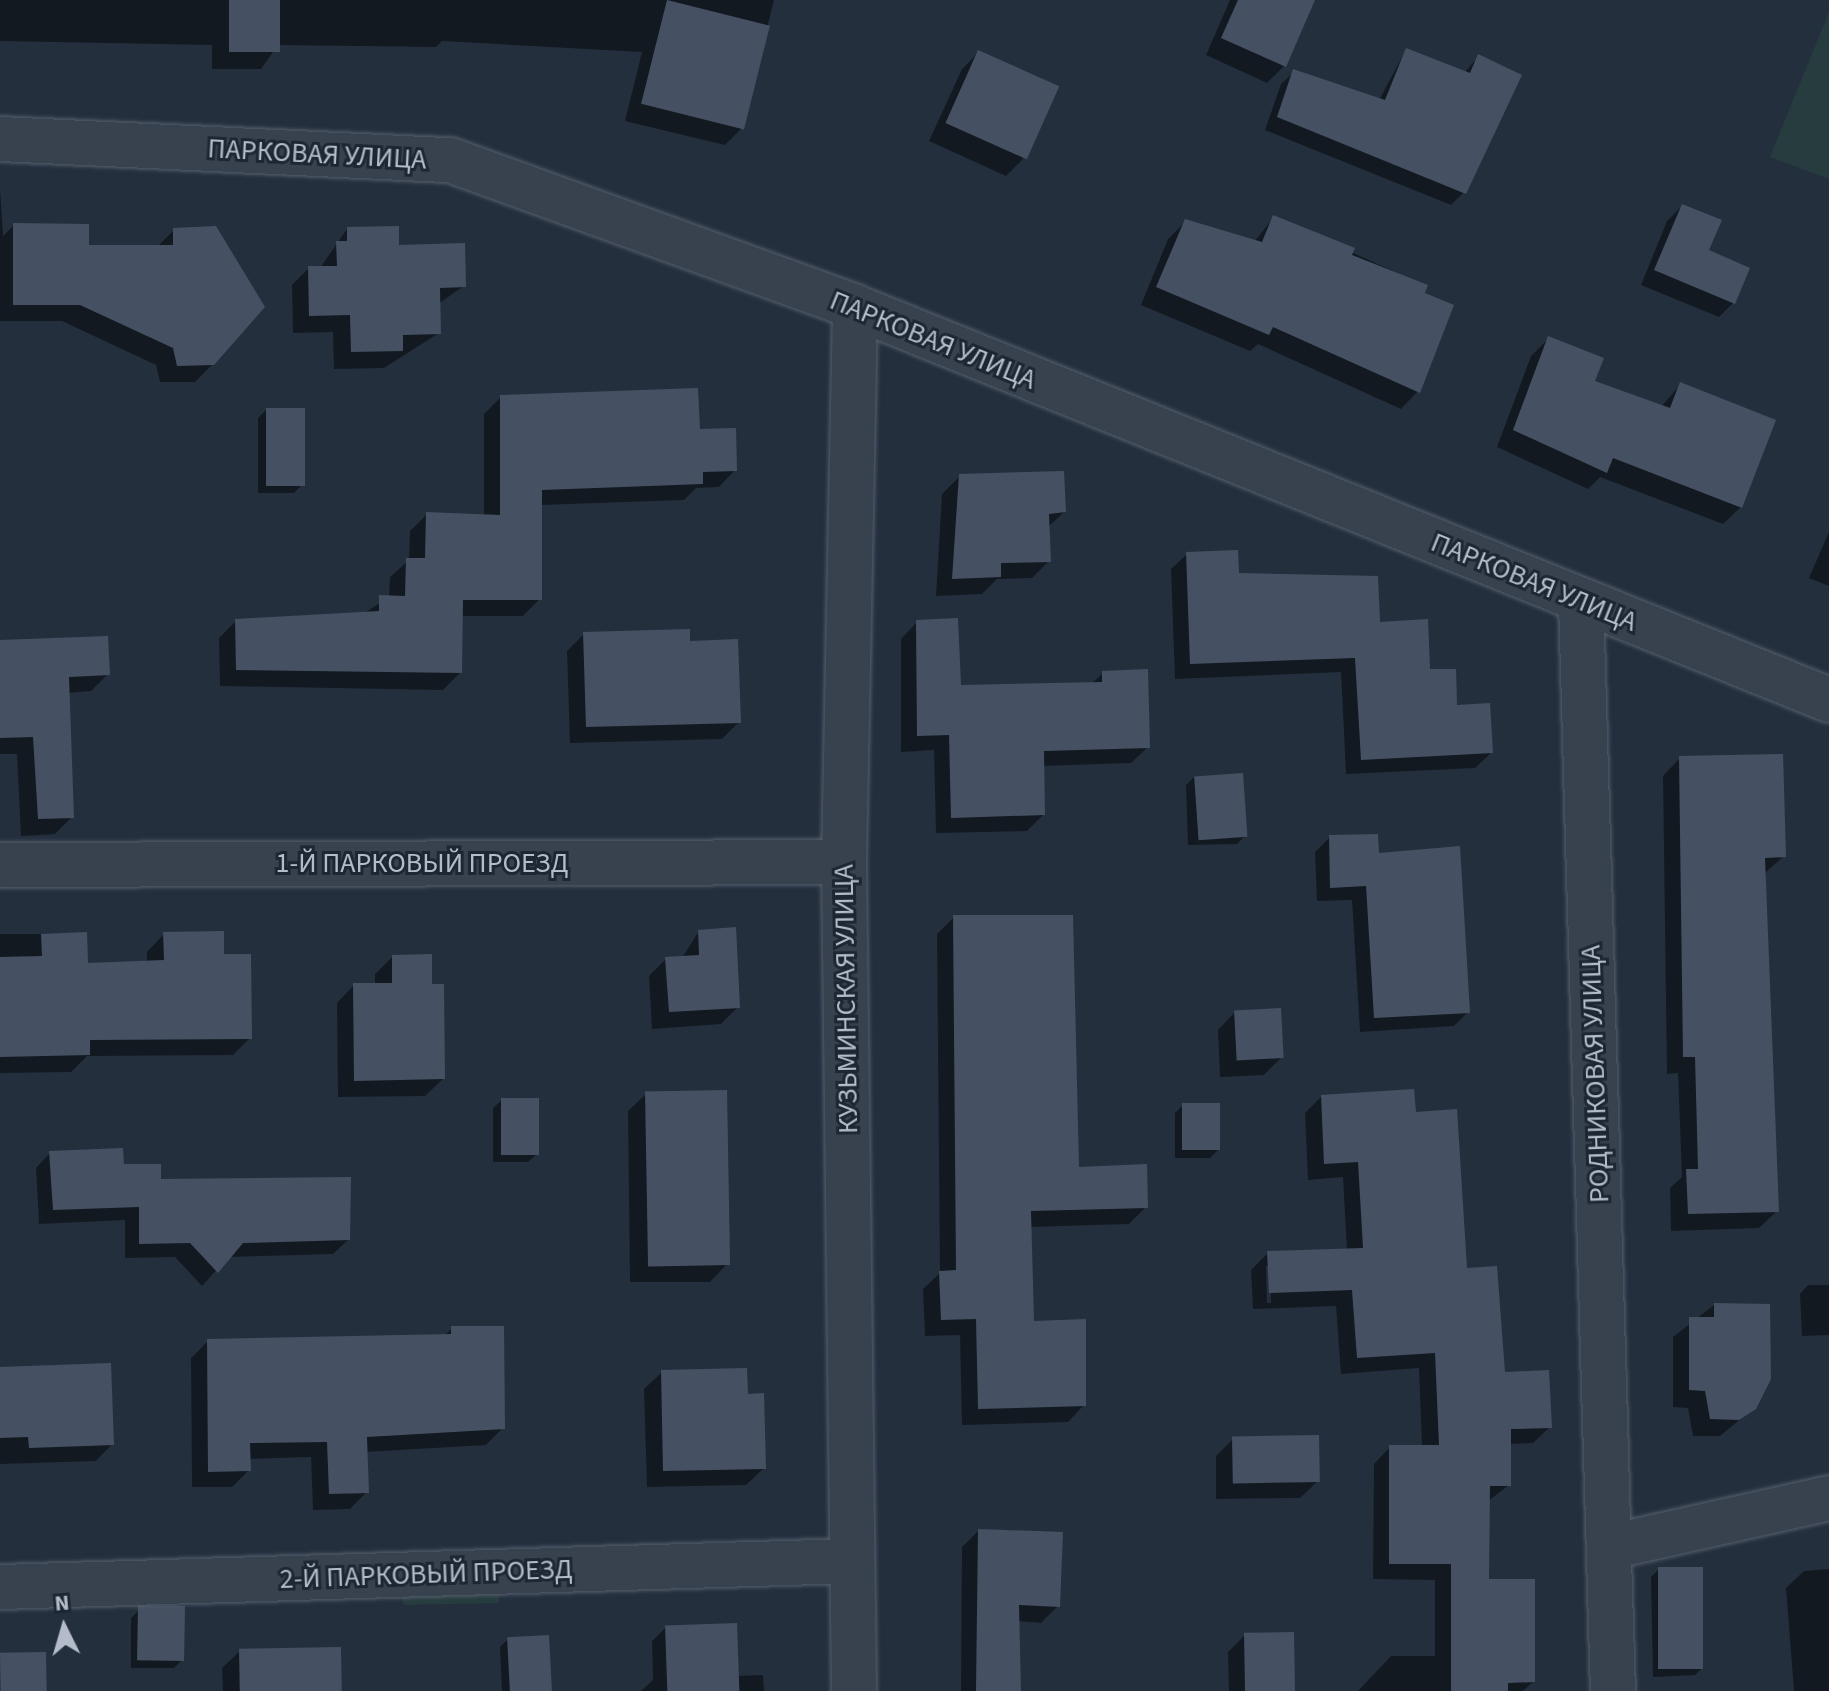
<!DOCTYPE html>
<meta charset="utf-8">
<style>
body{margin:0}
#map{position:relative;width:1829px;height:1691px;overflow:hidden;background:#242f3e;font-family:"Source Sans 3",sans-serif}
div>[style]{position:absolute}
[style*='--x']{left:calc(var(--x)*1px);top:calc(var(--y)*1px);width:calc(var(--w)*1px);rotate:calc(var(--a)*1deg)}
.green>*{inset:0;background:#263c3f}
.shadow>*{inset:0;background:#0007}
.building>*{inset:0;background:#455162;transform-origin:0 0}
.roads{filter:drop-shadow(0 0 2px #565f6c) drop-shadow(0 0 2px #565f6c)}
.minor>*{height:44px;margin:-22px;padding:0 22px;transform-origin:22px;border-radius:22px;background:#38414e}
span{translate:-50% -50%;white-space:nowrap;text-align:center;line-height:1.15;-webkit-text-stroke:6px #1d2633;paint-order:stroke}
.street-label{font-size:28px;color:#b4bcc9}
.north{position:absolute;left:24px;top:1587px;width:80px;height:80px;-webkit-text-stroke:6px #1d2633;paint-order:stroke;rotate:355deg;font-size:22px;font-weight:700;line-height:32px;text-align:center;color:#b4bcc9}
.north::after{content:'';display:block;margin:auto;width:28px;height:36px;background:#b4bcc9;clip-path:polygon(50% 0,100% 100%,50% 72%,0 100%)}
</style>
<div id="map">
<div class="green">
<i style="clip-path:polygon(1829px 12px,1829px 179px,1770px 157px)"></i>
<i style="clip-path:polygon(499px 1584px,499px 1603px,403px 1605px,403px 1593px)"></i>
</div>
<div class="shadow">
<i style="clip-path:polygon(0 0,774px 0,742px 128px,725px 145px,625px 121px,642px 52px,442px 41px,436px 47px,278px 45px,261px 69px,212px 69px,212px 45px,0 41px)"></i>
<i style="clip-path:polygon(1230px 0,1313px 0,1284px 66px,1267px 83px,1206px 55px)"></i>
<i style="clip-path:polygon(1406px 50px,1464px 73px,1479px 56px,1464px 192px,1451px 205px,1265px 130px,1281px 84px,1294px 72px,1379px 100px)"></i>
<i style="clip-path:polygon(979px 52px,1023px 159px,1006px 176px,929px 141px,962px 69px)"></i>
<i style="clip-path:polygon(0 188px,3px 236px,14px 225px,87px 247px,157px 247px,174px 230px,213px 364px,195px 382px,160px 382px,156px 365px,62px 321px,0 321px)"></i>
<i style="clip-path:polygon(1682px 206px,1733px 303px,1719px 317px,1641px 285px,1667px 221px)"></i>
<i style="clip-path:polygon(1274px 217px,1426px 286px,1418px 391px,1401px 409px,1258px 344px,1250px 351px,1141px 305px,1168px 239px,1186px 221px,1254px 242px)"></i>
<i style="clip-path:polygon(347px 229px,397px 247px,464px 286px,438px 304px,439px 333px,384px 368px,334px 369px,333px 332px,293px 333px,292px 285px,309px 268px,320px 268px)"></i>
<i style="clip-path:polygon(1548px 339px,1592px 382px,1661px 407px,1680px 385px,1741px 507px,1723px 524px,1600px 477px,1588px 489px,1497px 447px,1531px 356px)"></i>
<i style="clip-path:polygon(501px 397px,698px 431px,735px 470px,719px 487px,696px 488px,684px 500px,540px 505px,540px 599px,523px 616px,461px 616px,460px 673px,443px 690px,220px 686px,219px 638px,236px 621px,363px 614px,389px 597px,390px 577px,409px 560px,410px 531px,427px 514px,484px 516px,484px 414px)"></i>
<i style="clip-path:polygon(266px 410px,302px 485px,294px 493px,258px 493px,258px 418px)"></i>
<i style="clip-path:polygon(960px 476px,1064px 512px,1048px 527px,1049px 561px,1032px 578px,997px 579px,982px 594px,936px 596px,942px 494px)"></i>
<i style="clip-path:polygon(1829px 532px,1829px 586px,1809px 578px)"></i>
<i style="clip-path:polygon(1187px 554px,1378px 624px,1429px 671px,1491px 753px,1475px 768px,1346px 774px,1341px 672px,1175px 679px,1171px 569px)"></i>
<i style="clip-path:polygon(917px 622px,959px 687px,1091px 684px,1103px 673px,1148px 747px,1131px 763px,1042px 766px,1043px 815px,1027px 831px,936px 833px,934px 750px,901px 752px,901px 639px)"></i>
<i style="clip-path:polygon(584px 634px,688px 643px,739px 722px,722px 739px,570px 743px,567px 651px)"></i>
<i style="clip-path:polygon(0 642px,108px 674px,91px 691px,67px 693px,72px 817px,55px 834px,21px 836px,17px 754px,0 754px)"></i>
<i style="clip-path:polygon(1680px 758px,1784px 856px,1764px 874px,1777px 1211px,1759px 1228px,1671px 1231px,1670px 1188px,1682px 1177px,1678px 1073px,1667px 1074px,1663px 776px)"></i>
<i style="clip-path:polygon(1194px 777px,1245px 836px,1237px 844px,1188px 845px,1186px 785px)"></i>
<i style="clip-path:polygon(1330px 837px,1377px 855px,1468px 1012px,1454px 1026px,1360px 1032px,1352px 900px,1317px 901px,1315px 852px)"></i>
<i style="clip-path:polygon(954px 917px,1077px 1169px,1146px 1207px,1129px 1224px,1029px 1227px,1032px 1323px,1084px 1405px,1068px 1422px,962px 1425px,960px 1335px,925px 1336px,923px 1289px,940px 1273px,937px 934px)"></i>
<i style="clip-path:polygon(699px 931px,738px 1007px,721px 1024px,652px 1029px,649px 976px,666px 959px,682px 958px)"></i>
<i style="clip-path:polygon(0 934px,85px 934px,86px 965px,147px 963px,147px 952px,164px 934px,222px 956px,250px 1038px,233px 1055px,87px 1056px,71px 1072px,0 1073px)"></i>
<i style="clip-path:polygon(392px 957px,430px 986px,443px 1079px,425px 1096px,338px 1097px,337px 1003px,354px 985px,375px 985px,375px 974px)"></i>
<i style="clip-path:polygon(1235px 1012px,1281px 1058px,1264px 1075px,1220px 1077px,1218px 1030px)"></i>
<i style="clip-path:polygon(646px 1094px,727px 1264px,710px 1282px,630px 1282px,628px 1111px)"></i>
<i style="clip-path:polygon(evenodd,1321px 1097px,1414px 1114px,1503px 1374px,1550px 1427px,1533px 1443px,1509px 1444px,1509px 1485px,1487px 1502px,1487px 1581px,1533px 1682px,1523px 1691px,1358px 1691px,1391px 1656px,1435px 1656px,1435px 1580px,1373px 1579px,1374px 1464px,1390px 1447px,1422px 1447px,1419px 1368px,1341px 1374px,1336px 1306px,1253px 1309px,1251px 1270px,1268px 1253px,1347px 1250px,1343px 1177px,1308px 1180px,1305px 1113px,1321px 1097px,1266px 1266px,1270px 1266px,1271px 1303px,1267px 1303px,1266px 1266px)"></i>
<i style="clip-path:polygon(502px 1100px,537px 1154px,528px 1162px,493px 1162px,493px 1108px)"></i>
<i style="clip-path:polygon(1183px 1105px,1218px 1150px,1210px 1158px,1175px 1158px,1175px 1113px)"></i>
<i style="clip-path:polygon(50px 1153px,122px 1166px,348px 1240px,333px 1254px,228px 1257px,202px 1286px,175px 1257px,125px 1258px,125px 1220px,39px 1224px,36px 1168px)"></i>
<i style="clip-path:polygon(1808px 1285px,1829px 1285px,1829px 1335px,1802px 1336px,1800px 1294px)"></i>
<i style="clip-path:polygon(1714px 1305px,1754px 1408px,1720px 1436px,1693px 1436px,1688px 1408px,1673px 1407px,1673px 1337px)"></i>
<i style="clip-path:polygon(452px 1328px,503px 1428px,486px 1445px,365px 1452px,367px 1492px,350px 1509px,313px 1510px,311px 1457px,249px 1459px,249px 1470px,232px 1487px,192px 1487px,191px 1358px,208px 1341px,443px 1337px)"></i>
<i style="clip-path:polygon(0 1369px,112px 1444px,96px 1461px,0 1464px)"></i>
<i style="clip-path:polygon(662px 1372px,746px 1396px,764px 1468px,746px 1485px,647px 1487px,644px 1389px)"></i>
<i style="clip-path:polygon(1233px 1439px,1318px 1481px,1300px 1498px,1216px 1499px,1216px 1456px)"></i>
<i style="clip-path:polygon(978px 1531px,1058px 1606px,1041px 1623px,1017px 1621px,1019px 1691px,961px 1691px,962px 1547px)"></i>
<i style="clip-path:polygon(1659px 1569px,1703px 1667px,1695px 1675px,1653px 1677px,1651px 1577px)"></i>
<i style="clip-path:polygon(1829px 1569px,1829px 1691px,1794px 1691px,1786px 1588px,1804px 1571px)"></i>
<i style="clip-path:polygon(139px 1610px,182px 1660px,174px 1668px,131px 1668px,131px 1618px)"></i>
<i style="clip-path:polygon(666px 1627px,736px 1676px,763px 1675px,764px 1691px,641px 1691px,653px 1680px,652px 1641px)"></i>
<i style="clip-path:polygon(1245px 1635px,1293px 1691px,1229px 1691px,1228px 1652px)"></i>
<i style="clip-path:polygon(508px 1639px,550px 1691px,502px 1691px,500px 1647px)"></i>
<i style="clip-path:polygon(240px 1651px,340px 1691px,223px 1691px,222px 1668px)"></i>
</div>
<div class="building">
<i style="left:229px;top:0;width:51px;height:52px"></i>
<i style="left:667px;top:0;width:106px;height:107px;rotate:14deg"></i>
<i style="clip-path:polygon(1238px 0,1315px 0,1286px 67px,1221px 38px)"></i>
<i style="clip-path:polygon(1406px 48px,1470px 73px,1478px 54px,1522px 75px,1466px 194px,1277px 117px,1293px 69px,1385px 100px)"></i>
<i style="left:978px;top:50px;width:89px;height:80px;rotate:24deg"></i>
<i style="clip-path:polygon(1682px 204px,1722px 220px,1709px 250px,1750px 268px,1735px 304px,1654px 270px)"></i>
<i style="clip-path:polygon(1273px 215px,1355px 248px,1352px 255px,1428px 285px,1425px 293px,1454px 305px,1420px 393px,1273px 327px,1269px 335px,1156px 287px,1185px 219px,1262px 242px)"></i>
<i style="clip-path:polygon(13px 223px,89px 224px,89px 245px,173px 245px,173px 228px,216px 226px,265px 307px,214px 365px,177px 366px,173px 348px,80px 305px,13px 305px)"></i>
<i style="clip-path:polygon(399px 226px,399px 245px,465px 243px,466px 287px,440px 288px,441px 334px,403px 335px,403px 351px,351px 352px,350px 315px,309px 316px,308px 266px,337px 266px,336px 241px,347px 241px,347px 227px)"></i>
<i style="clip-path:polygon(1548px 336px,1604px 358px,1595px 381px,1670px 408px,1680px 382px,1776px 420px,1742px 508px,1613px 458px,1607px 473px,1513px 430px)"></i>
<i style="clip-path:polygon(698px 388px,700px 429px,736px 428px,737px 471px,703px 472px,703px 484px,542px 490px,542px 600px,463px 600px,462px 673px,236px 670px,235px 619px,379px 611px,379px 595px,405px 596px,406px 558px,425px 558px,426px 512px,500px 515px,500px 395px)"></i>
<i style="left:266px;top:408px;width:39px;height:78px"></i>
<i style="clip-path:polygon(1064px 471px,1066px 512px,1049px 514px,1051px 562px,1001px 563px,1001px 577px,952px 579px,959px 474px)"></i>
<i style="clip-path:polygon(1238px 550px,1239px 573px,1378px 576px,1380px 622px,1428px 619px,1430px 669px,1456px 669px,1457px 705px,1490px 703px,1493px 753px,1361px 760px,1355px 658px,1190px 664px,1186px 552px)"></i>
<i style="clip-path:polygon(958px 618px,961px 685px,1102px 682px,1102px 671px,1148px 669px,1150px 748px,1044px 751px,1045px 815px,951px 818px,949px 735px,917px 736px,916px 620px)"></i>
<i style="clip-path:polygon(690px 629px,690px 641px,738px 639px,741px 723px,586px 727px,583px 632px)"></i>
<i style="clip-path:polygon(108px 636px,110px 675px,69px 677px,74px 818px,38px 819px,33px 737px,0 738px,0 640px)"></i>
<i style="clip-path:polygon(1783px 754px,1786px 857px,1765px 858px,1779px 1212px,1688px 1214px,1686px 1169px,1698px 1169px,1695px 1057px,1683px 1057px,1679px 756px)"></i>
<i style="left:1243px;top:773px;width:64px;height:49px;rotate:86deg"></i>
<i style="clip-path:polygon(1378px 834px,1379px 853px,1460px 846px,1470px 1013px,1374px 1018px,1366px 886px,1330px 888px,1329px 835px)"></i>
<i style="clip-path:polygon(953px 915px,1073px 915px,1079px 1167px,1147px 1164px,1148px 1208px,1031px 1211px,1034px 1321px,1086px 1319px,1086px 1406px,978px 1409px,976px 1319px,941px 1320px,939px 1271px,956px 1270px)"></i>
<i style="clip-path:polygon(736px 927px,740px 1008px,669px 1012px,665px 957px,699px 955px,698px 930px)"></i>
<i style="clip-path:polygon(224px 931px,224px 954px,251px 954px,252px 1039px,90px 1040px,90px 1055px,0 1057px,0 957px,42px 956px,41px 934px,87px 932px,88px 963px,164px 960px,163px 932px)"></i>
<i style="clip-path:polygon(432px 954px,432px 984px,444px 984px,445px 1079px,354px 1081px,353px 983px,392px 983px,392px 955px)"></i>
<i style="left:1281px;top:1008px;width:50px;height:47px;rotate:87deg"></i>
<i style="clip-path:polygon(1414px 1089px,1416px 1112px,1457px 1109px,1467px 1268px,1497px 1266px,1505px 1372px,1549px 1370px,1552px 1428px,1511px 1429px,1511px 1486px,1490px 1486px,1489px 1579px,1535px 1579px,1535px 1682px,1508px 1683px,1508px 1691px,1451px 1691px,1451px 1564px,1389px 1564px,1389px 1445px,1439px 1445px,1435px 1353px,1357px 1358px,1352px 1290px,1269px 1293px,1267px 1251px,1363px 1248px,1358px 1162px,1324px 1164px,1321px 1095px)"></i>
<i style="left:727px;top:1090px;width:175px;height:82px;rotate:89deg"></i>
<i style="left:501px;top:1098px;width:38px;height:57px"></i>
<i style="left:1182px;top:1103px;width:38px;height:47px"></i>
<i style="clip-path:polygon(123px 1148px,124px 1164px,161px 1164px,161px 1179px,351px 1177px,350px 1240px,243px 1243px,218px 1273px,190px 1243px,139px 1244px,139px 1207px,53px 1210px,49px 1151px)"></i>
<i style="clip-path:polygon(1714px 1303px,1770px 1304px,1771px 1379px,1756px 1409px,1739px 1420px,1710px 1419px,1705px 1391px,1689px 1390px,1689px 1317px,1714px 1317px)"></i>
<i style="clip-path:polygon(451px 1326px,504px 1326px,505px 1429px,367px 1437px,369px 1493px,329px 1494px,327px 1442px,250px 1443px,251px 1471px,208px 1472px,207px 1339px,451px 1334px)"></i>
<i style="clip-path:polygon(111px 1363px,114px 1445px,29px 1448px,28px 1437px,0 1438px,0 1367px)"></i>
<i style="clip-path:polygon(747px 1368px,748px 1394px,764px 1393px,766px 1469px,663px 1471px,661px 1370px)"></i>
<i style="left:1319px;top:1435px;width:47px;height:87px;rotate:89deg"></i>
<i style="clip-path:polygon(978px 1529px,1063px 1532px,1060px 1607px,1019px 1605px,1021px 1691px,976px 1691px)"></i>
<i style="left:1658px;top:1567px;width:45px;height:102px"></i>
<i style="left:185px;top:1606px;width:55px;height:47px;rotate:91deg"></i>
<i style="left:737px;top:1623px;width:68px;height:72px;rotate:88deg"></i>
<i style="left:1294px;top:1632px;width:59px;height:50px;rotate:89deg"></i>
<i style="left:549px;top:1635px;width:56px;height:42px;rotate:87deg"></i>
<i style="left:341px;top:1647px;width:44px;height:102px;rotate:89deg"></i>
<i style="left:46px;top:1652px;width:39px;height:46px;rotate:89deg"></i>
</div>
<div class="roads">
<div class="minor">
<i style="--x:0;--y:139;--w:450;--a:2.7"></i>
<i style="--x:450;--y:160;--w:431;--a:19.9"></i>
<i style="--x:855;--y:307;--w:1050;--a:21.97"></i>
<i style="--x:1581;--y:602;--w:1089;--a:88.32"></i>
<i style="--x:0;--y:865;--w:844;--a:-0.2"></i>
<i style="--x:1610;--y:1547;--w:224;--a:-12.6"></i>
<i style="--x:0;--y:1587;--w:852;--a:-1.75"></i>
<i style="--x:854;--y:1691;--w:829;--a:-90.69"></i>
<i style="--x:844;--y:862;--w:555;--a:-88.86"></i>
</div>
</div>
<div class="street-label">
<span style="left:317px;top:154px;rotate:3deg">ПАРКОВАЯ УЛИЦА</span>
<span style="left:933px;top:340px;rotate:22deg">ПАРКОВАЯ УЛИЦА</span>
<span style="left:1534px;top:582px;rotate:22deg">ПАРКОВАЯ УЛИЦА</span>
<span style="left:422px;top:863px">1-Й ПАРКОВЫЙ ПРОЕЗД</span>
<span style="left:846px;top:999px;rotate:-91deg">КУЗЬМИНСКАЯ УЛИЦА</span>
<span style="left:1595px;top:1074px;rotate:-92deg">РОДНИКОВАЯ УЛИЦА</span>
<span style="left:426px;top:1574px;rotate:-2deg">2-Й ПАРКОВЫЙ ПРОЕЗД</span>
</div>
<div class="north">N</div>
</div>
